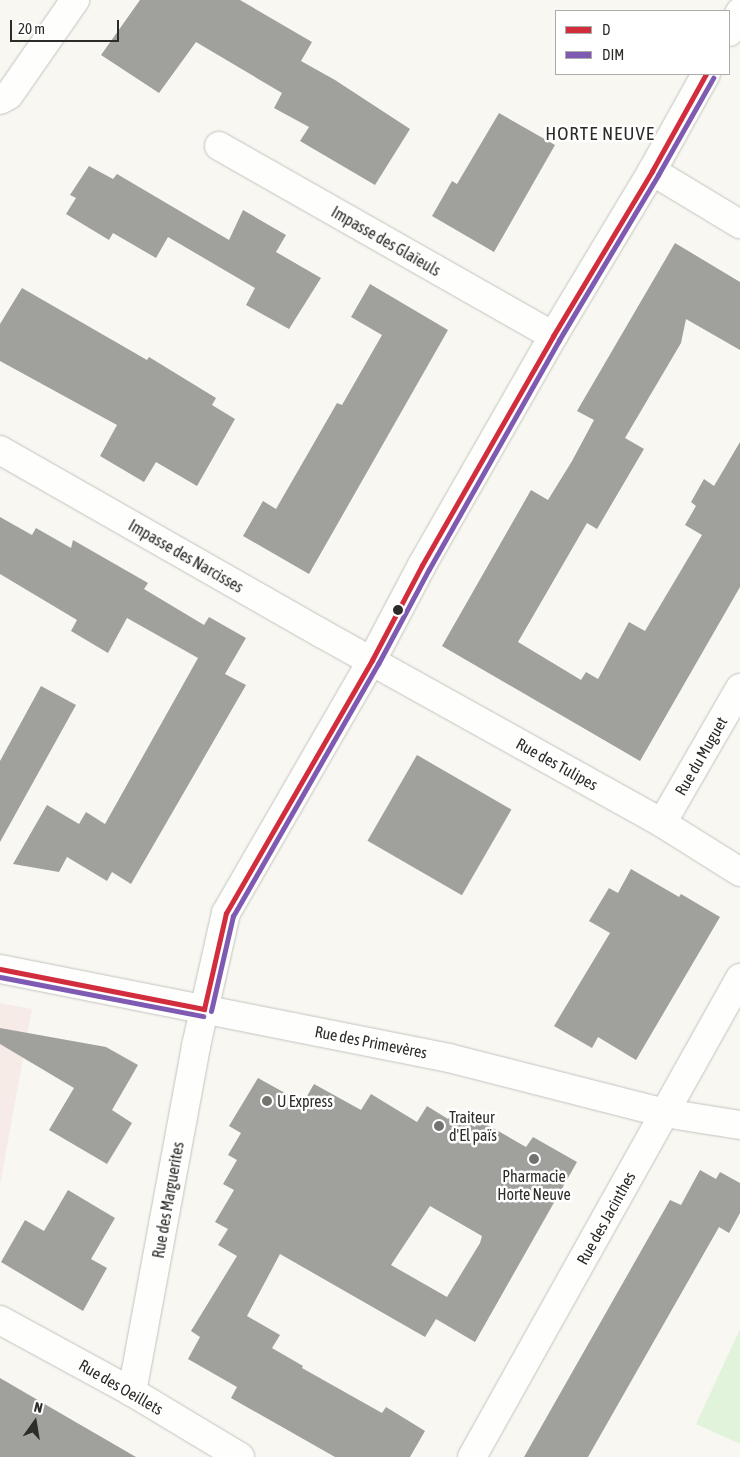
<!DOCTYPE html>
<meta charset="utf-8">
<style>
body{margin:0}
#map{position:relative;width:740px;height:1457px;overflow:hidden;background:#f8f7f2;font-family:"Asap Condensed",sans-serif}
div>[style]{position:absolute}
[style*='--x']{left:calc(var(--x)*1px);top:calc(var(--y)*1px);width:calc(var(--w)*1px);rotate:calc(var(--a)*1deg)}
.education>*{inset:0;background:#f7ebe7}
.green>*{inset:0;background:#e1f4db}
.building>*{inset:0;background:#a0a09c;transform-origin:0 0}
.roads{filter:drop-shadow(0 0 1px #c4c3bf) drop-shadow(0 0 1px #c4c3bf)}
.minor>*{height:28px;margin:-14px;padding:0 14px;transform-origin:14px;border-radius:14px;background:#fefefd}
.bus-1>*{height:5px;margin:-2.5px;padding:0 2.5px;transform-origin:2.5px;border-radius:2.5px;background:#d12d3d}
.bus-2>*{height:5px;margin:-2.5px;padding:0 2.5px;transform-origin:2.5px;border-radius:2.5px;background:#7e5ab2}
.dots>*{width:14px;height:14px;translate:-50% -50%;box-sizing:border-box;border:2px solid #fff;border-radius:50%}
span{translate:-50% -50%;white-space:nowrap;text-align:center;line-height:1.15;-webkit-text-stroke:5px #fff;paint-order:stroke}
.street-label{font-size:16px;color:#2c2c29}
.poi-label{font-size:16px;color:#2c2c29}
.left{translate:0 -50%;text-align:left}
.quarter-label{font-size:19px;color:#2c2c29;letter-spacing:1px}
.legend{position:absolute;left:555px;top:10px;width:175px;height:65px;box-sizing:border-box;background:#fff;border:1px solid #ababa9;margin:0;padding:6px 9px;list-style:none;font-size:15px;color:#2c2c29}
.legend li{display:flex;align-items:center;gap:10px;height:25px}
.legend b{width:25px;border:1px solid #ababa9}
.north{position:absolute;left:10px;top:1397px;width:50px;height:50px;-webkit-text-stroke:4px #fff;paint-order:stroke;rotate:13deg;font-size:14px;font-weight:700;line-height:20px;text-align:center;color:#2c2c29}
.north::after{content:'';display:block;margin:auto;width:18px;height:22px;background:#2c2c29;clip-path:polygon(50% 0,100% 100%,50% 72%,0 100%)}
.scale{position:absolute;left:10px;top:20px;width:109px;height:22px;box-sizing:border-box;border:2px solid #2c2c29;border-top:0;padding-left:6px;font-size:15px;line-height:18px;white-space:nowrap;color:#2c2c29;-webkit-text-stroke:4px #fff;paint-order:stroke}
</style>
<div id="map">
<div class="education">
<i style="clip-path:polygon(0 1003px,32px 1009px,0 1185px)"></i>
</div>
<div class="green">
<i style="clip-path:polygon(740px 1329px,740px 1444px,696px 1424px)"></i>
</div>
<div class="building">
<i style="clip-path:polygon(140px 0,240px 0,312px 42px,301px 61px,335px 80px,410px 129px,375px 185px,300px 141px,309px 127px,274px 108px,282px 93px,196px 42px,159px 93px,101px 55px)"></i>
<i style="clip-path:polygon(499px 113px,555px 145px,494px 252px,432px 216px,452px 181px,457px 184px)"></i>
<i style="clip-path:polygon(89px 166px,113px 179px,117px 174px,229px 240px,243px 210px,286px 235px,276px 252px,321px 278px,289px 329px,246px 305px,255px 288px,168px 237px,156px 258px,113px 233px,109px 240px,66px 214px,76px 198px,70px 195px)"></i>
<i style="clip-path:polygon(675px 243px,740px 282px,740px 350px,686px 319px,681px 343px,625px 438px,644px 449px,597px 529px,587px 523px,518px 642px,581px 680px,586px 672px,598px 679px,629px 622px,645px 631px,702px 535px,685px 525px,696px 506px,691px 502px,704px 479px,714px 486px,740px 442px,740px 587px,640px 761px,442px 646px,531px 490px,548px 500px,572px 461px,594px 420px,577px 411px)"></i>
<i style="clip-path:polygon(370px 284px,448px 330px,309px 574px,243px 536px,263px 501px,276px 509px,337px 403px,342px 405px,382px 335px,351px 317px)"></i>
<i style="clip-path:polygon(22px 288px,147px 360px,149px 357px,216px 398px,212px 405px,235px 419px,197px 486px,156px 462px,144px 482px,100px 456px,117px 425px,0 361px,0 324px)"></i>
<i style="clip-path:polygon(0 517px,32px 535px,36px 528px,71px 548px,73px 540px,148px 583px,144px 589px,204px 625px,209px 617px,246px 638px,225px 674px,246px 685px,131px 884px,112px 872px,107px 881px,67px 857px,59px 872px,13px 864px,47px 805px,79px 824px,86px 812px,105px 824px,198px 658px,127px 618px,108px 653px,71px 631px,77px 620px,0 574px)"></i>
<i style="clip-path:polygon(41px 686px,76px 705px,0 842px,0 761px)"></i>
<i style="left:417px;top:755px;width:109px;height:99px;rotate:30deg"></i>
<i style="clip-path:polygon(631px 869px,679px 897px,681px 894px,720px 917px,636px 1060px,598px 1037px,592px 1048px,554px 1026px,610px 933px,589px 921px,609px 888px,618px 893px)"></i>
<i style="clip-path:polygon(0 1028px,106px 1047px,138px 1065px,112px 1110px,132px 1123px,107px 1164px,49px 1130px,74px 1088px,0 1044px)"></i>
<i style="clip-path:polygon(evenodd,258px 1078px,303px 1103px,314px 1084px,361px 1110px,371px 1094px,417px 1122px,427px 1106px,448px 1119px,453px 1114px,475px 1127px,479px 1120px,526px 1147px,533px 1137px,577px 1162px,475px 1342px,436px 1319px,425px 1337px,280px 1254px,247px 1316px,280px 1335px,272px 1348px,303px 1366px,302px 1368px,382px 1413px,386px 1407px,425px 1431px,410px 1457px,335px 1457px,231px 1398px,237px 1387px,188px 1359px,200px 1337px,191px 1331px,237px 1256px,218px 1245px,228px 1229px,215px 1222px,234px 1190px,223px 1184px,237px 1160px,228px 1155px,241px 1133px,229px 1126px,258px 1078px,430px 1206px,482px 1236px,480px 1243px,447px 1297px,391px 1265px,430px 1206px)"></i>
<i style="clip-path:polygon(700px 1170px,716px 1179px,720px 1172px,740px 1183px,740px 1213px,729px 1233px,719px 1227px,588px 1457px,524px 1457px,670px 1200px,681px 1205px)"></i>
<i style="clip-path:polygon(68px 1190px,115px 1218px,91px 1259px,107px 1268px,83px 1311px,1px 1262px,25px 1220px,44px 1231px)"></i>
<i style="clip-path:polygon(0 1378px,60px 1413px,136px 1457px,0 1457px)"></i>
</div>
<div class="roads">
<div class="minor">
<i style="--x:729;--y:32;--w:23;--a:-61"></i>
<i style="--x:0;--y:100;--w:10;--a:-29"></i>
<i style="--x:9;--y:95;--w:116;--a:-55.2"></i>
<i style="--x:219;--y:146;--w:384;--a:29.6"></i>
<i style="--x:652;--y:171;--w:103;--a:31.1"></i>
<i style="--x:0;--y:450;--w:369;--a:29.7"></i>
<i style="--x:321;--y:633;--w:390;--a:29.1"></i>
<i style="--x:662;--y:823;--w:92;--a:32.1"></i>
<i style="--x:662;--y:823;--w:156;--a:-60"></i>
<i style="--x:0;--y:969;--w:458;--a:11.2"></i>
<i style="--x:449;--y:1058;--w:223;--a:14.3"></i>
<i style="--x:665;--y:1113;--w:76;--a:9.1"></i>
<i style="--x:0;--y:1320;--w:150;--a:28.6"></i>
<i style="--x:132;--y:1392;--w:126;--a:31"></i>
<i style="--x:132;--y:1392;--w:352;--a:-79.5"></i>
<i style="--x:196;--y:1046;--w:136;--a:-77.3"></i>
<i style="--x:226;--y:913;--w:292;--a:-60"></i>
<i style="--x:372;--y:660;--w:107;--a:-62.2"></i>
<i style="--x:422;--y:565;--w:264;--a:-60.2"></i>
<i style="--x:553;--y:336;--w:192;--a:-59"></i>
<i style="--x:652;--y:171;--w:111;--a:-60.9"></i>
<i style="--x:472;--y:1457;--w:549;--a:-60.77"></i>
</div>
</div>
<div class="bus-1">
<i style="--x:0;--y:969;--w:208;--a:11.1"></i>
<i style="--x:204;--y:1009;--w:98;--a:-77.1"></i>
<i style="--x:226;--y:913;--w:292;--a:-60"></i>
<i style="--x:372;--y:660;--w:107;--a:-62.2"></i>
<i style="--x:422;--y:565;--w:264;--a:-60.2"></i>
<i style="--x:553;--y:336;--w:192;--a:-59"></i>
<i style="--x:652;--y:171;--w:111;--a:-60.9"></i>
</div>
<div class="bus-2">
<i style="--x:0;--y:977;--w:207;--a:10.9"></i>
<i style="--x:211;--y:1011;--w:98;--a:-77"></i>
<i style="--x:233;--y:916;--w:291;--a:-60.1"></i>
<i style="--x:378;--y:664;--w:108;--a:-61.8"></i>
<i style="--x:429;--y:569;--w:263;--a:-60.4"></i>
<i style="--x:559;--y:340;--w:192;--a:-59"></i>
<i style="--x:658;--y:175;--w:112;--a:-60.4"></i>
</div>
<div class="dots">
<i style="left:398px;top:610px;background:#2c2c29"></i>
<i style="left:267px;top:1101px;background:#73736f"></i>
<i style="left:439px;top:1126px;background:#73736f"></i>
<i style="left:534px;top:1159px;background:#73736f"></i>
</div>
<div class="street-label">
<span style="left:386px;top:241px;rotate:30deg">Impasse des Glaïeuls</span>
<span style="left:186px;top:556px;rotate:30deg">Impasse des Narcisses</span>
<span style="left:701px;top:756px;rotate:-60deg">Rue du Muguet</span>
<span style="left:557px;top:764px;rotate:29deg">Rue des Tulipes</span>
<span style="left:371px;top:1042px;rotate:11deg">Rue des Primevères</span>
<span style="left:168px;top:1200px;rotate:-80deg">Rue des Marguerites</span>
<span style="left:606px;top:1218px;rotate:-61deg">Rue des Jacinthes</span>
<span style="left:121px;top:1387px;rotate:30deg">Rue des Oeillets</span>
</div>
<div class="poi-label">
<span class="left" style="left:277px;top:1101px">U Express</span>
<span class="left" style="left:449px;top:1126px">Traiteur<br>d'El païs</span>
<span style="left:534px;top:1185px">Pharmacie<br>Horte Neuve</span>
</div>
<div class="quarter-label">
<span style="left:600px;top:134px">HORTE NEUVE</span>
</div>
<ul class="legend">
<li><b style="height:6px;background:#d12d3d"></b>D</li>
<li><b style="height:6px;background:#7e5ab2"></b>DIM</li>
</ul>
<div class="north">N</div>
<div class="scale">20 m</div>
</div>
